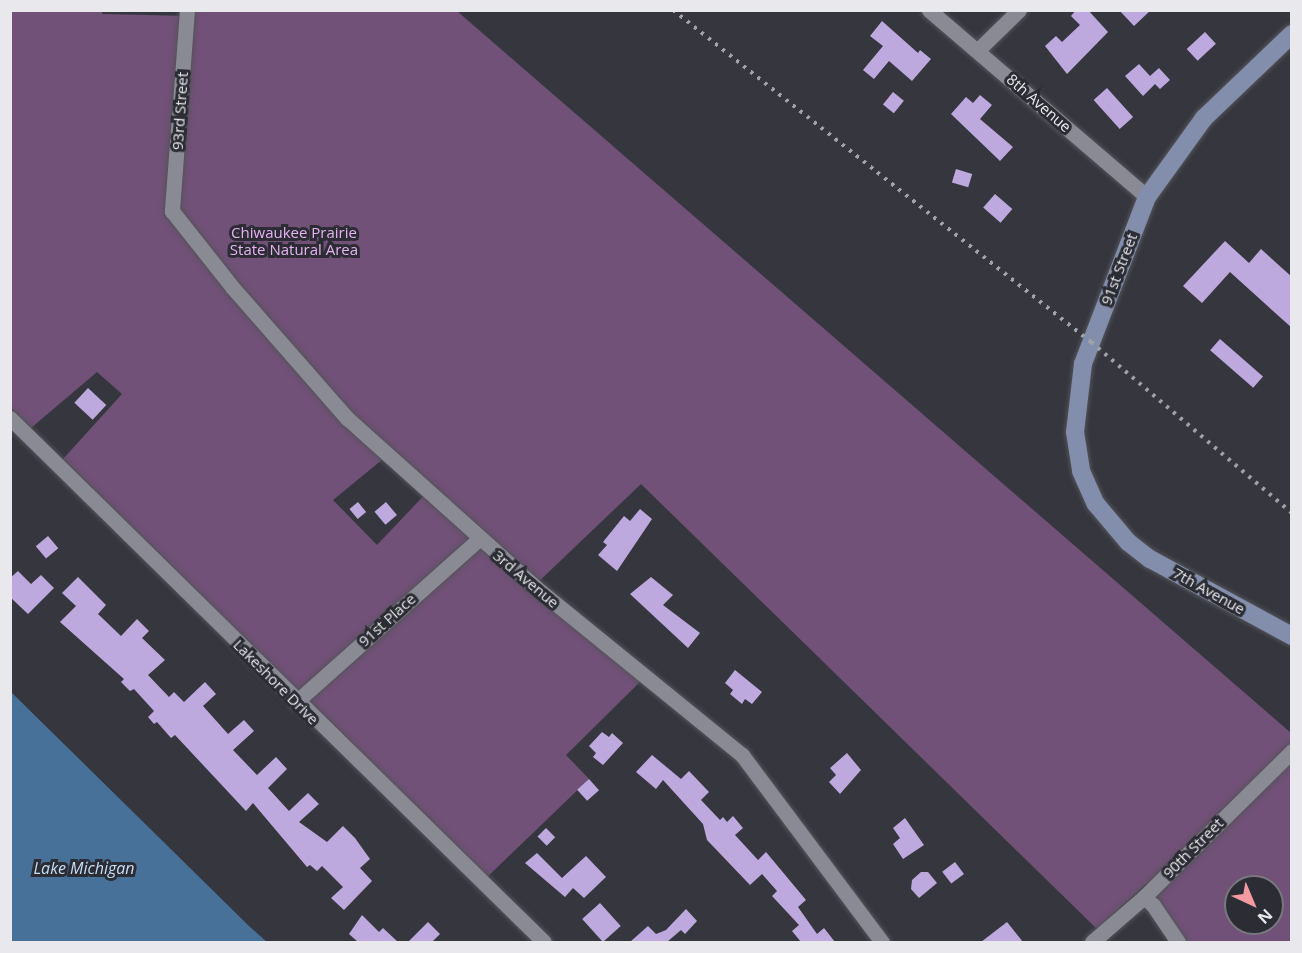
<!DOCTYPE html>
<style>
body{margin:0}
#map{position:relative;width:1302px;height:953px;overflow:hidden;background:#36373e;font-family:"Open Sans",sans-serif}
div>[style]{position:absolute}
[style*='--x']{left:calc(var(--x)*1px);top:calc(var(--y)*1px);width:calc(var(--w)*1px);rotate:calc(var(--a)*1deg)}
.green>*{inset:0;background:#715177}
.water>*{inset:0;background:#477198}
.building>*{inset:0;background:#bea9de;transform-origin:0 0}
.roads{filter:drop-shadow(0 0 2px #535359) drop-shadow(0 0 2px #535359)}
.street>*{height:15px;margin:-7.5px;padding:0 7.5px;transform-origin:7.5px;border-radius:7.5px;background:#898a93}
.secondary>*{height:18px;margin:-9px;padding:0 9px;transform-origin:9px;border-radius:9px;background:#838eac}
.rail>*{height:4px;margin-top:-2px;transform-origin:0;background:repeating-linear-gradient(90deg,#a2a2a8 0 3px,transparent 0 9px)}
span{translate:-50% -50%;white-space:nowrap;text-align:center;line-height:1.15;-webkit-text-stroke:6px #2c2d34;paint-order:stroke}
.street-label{font-size:15px;color:#e8e8ed}
.park-label{font-size:15px;color:#e8b1f3}
.water-label{font-size:16px;color:#c5def7;font-style:italic}
.frame{position:absolute;inset:0;border:12px solid #e8e8ed;pointer-events:none}
.north{position:absolute;left:1224px;top:875px;width:60px;height:60px;box-sizing:border-box;background:#2c2d34;border:2px solid #77787e;border-radius:50%;rotate:136deg;font-size:16px;font-weight:700;line-height:24px;text-align:center;color:#e8e8ed}
.north::after{content:'';display:block;margin:auto;width:21px;height:27px;background:#f49aa1;clip-path:polygon(50% 0,100% 100%,50% 72%,0 100%)}
</style>
<div id="map">
<div class="green">
<i style="clip-path:polygon(evenodd,102px 10px,102px 14px,190px 16px,191px 10px,457px 11px,1291px 733px,1291px 942px,1185px 942px,1147px 883px,1097px 929px,641px 484px,534px 586px,646px 676px,566px 755px,589px 779px,482px 882px,276px 669px,63px 459px,122px 394px,97px 372px,31px 428px,11px 408px,10px 11px,102px 10px,383px 459px,432px 487px,377px 545px,333px 500px,383px 459px,102px 10px,1236px 887px,1272px 887px,1272px 923px,1236px 923px,1236px 887px)"></i>
</div>
<div class="water">
<i style="clip-path:polygon(10px 691px,250px 927px,267px 942px,11px 942px)"></i>
</div>
<div class="building">
<i style="clip-path:polygon(1076px 10px,1088px 10px,1108px 32px,1067px 74px,1045px 46px,1056px 36px,1062px 42px,1080px 25px,1071px 16px)"></i>
<i style="clip-path:polygon(1119px 10px,1151px 10px,1134px 26px)"></i>
<i style="clip-path:polygon(882px 21px,918px 53px,920px 50px,931px 59px,912px 81px,889px 61px,874px 79px,863px 70px,883px 46px,870px 36px)"></i>
<i style="left:1205px;top:32px;width:16px;height:25px;rotate:47deg"></i>
<i style="clip-path:polygon(1139px 64px,1150px 76px,1159px 68px,1170px 80px,1160px 89px,1155px 84px,1143px 96px,1125px 76px)"></i>
<i style="left:1107px;top:88px;width:39px;height:18px;rotate:48deg"></i>
<i style="left:893px;top:92px;width:14px;height:16px;rotate:39deg"></i>
<i style="clip-path:polygon(980px 95px,992px 105px,980px 119px,1013px 147px,1000px 161px,951px 114px,966px 97px,973px 103px)"></i>
<i style="left:956px;top:169px;width:17px;height:14px;rotate:17deg"></i>
<i style="left:995px;top:194px;width:23px;height:18px;rotate:41deg"></i>
<i style="clip-path:polygon(1225px 241px,1249px 263px,1261px 249px,1292px 277px,1292px 328px,1230px 272px,1202px 303px,1183px 286px)"></i>
<i style="left:1220px;top:339px;width:57px;height:15px;rotate:41deg"></i>
<i style="left:88px;top:388px;width:25px;height:20px;rotate:43deg"></i>
<i style="left:358px;top:502px;width:13px;height:11px;rotate:51deg"></i>
<i style="left:386px;top:502px;width:17px;height:15px;rotate:50deg"></i>
<i style="clip-path:polygon(640px 509px,652px 519px,617px 571px,598px 555px,607px 545px,603px 542px,624px 516px,630px 521px)"></i>
<i style="left:48px;top:536px;width:16px;height:16px;rotate:50deg"></i>
<i style="clip-path:polygon(18px 571px,31px 584px,41px 575px,54px 588px,28px 614px,10px 597px,10px 578px)"></i>
<i style="clip-path:polygon(78px 577px,106px 605px,98px 614px,121px 636px,137px 619px,149px 631px,142px 638px,165px 660px,148px 675px,169px 697px,174px 692px,184px 702px,205px 682px,216px 694px,203px 706px,228px 734px,244px 720px,254px 731px,233px 750px,257px 775px,276px 757px,287px 769px,268px 788px,289px 811px,308px 793px,319px 804px,299px 822px,327px 842px,343px 826px,355px 838px,370px 859px,360px 868px,372px 881px,344px 910px,331px 898px,343px 887px,322px 866px,317px 871px,310px 865px,307px 867px,253px 803px,246px 811px,175px 735px,171px 738px,157px 722px,154px 724px,148px 717px,154px 711px,134px 689px,130px 691px,121px 682px,124px 679px,60px 622px,76px 606px,62px 593px)"></i>
<i style="clip-path:polygon(651px 577px,673px 595px,663px 605px,700px 633px,688px 648px,630px 594px)"></i>
<i style="clip-path:polygon(735px 670px,762px 692px,752px 704px,745px 699px,742px 704px,730px 694px,733px 690px,725px 683px)"></i>
<i style="clip-path:polygon(602px 732px,609px 737px,612px 733px,623px 743px,603px 765px,593px 757px,596px 753px,589px 746px)"></i>
<i style="clip-path:polygon(847px 753px,861px 770px,840px 794px,829px 782px,836px 775px,830px 768px)"></i>
<i style="clip-path:polygon(652px 755px,681px 779px,689px 771px,709px 792px,701px 800px,720px 820px,723px 817px,727px 822px,733px 816px,743px 828px,735px 835px,758px 860px,766px 852px,806px 900px,798px 907px,817px 934px,824px 928px,835px 942px,801px 942px,792px 931px,799px 925px,772px 896px,777px 891px,762px 874px,750px 885px,707px 840px,703px 824px,663px 780px,656px 789px,636px 772px)"></i>
<i style="left:589px;top:779px;width:15px;height:16px;rotate:48deg"></i>
<i style="clip-path:polygon(905px 818px,924px 845px,903px 859px,893px 844px,900px 838px,893px 828px)"></i>
<i style="left:546px;top:828px;width:13px;height:12px;rotate:45deg"></i>
<i style="clip-path:polygon(537px 853px,562px 878px,586px 856px,606px 877px,584px 898px,573px 888px,565px 897px,525px 863px)"></i>
<i style="left:955px;top:862px;width:15px;height:16px;rotate:53deg"></i>
<i style="clip-path:polygon(921px 872px,928px 872px,937px 883px,919px 898px,911px 889px,912px 880px)"></i>
<i style="left:600px;top:903px;width:31px;height:24px;rotate:48deg"></i>
<i style="clip-path:polygon(686px 909px,697px 921px,685px 934px,681px 930px,667px 942px,630px 942px,648px 926px,656px 934px,666px 930px)"></i>
<i style="clip-path:polygon(362px 915px,379px 932px,383px 928px,398px 942px,358px 942px,349px 934px)"></i>
<i style="clip-path:polygon(428px 922px,440px 934px,432px 942px,408px 942px)"></i>
<i style="clip-path:polygon(1007px 922px,1023px 942px,981px 942px)"></i>
</div>
<div class="roads">
<div class="street">
<i style="--x:187;--y:10;--w:202;--a:94.3"></i>
<i style="--x:172;--y:211;--w:98;--a:51.6"></i>
<i style="--x:233;--y:288;--w:173;--a:48.8"></i>
<i style="--x:347;--y:418;--w:251;--a:41.9"></i>
<i style="--x:534;--y:586;--w:268;--a:39.1"></i>
<i style="--x:742;--y:755;--w:234;--a:53.2"></i>
<i style="--x:929;--y:10;--w:287;--a:40.6"></i>
<i style="--x:979;--y:49;--w:56;--a:-44.3"></i>
<i style="--x:10;--y:418;--w:748;--a:44.46"></i>
<i style="--x:296;--y:702;--w:245;--a:-41.7"></i>
<i style="--x:1144;--y:897;--w:12;--a:42"></i>
<i style="--x:1153;--y:905;--w:45;--a:56"></i>
<i style="--x:1092;--y:942;--w:69;--a:-40.9"></i>
<i style="--x:1144;--y:897;--w:208;--a:-44.6"></i>
</div>
<div class="secondary">
<i style="--x:1292;--y:34;--w:122;--a:136.3"></i>
<i style="--x:1204;--y:118;--w:97;--a:125.8"></i>
<i style="--x:1147;--y:197;--w:179;--a:111"></i>
<i style="--x:1083;--y:364;--w:68;--a:96.7"></i>
<i style="--x:1075;--y:432;--w:39;--a:81"></i>
<i style="--x:1081;--y:471;--w:36;--a:66"></i>
<i style="--x:1096;--y:504;--w:50;--a:49.9"></i>
<i style="--x:1128;--y:542;--w:28;--a:38"></i>
<i style="--x:1150;--y:559;--w:162;--a:28.5"></i>
</div>
</div>
<div class="rail">
<i style="--x:673;--y:10;--w:534;--a:38.46"></i>
<i style="--x:1091;--y:342;--w:264;--a:40.4"></i>
</div>
<div class="street-label">
<span style="left:1039px;top:103px;rotate:41deg">8th Avenue</span>
<span style="left:180px;top:111px;rotate:-86deg">93rd Street</span>
<span style="left:1119px;top:269px;rotate:-69deg">91st Street</span>
<span style="left:526px;top:579px;rotate:40deg">3rd Avenue</span>
<span style="left:1209px;top:591px;rotate:29deg">7th Avenue</span>
<span style="left:387px;top:620px;rotate:-42deg">91st Place</span>
<span style="left:276px;top:682px;rotate:45deg">Lakeshore Drive</span>
<span style="left:1193px;top:848px;rotate:-45deg">90th Street</span>
</div>
<div class="park-label">
<span style="left:294px;top:241px">Chiwaukee Prairie<br>State Natural Area</span>
</div>
<div class="water-label">
<span style="left:84px;top:868px">Lake Michigan</span>
</div>
<div class="frame"></div>
<div class="north">N</div>
</div>
